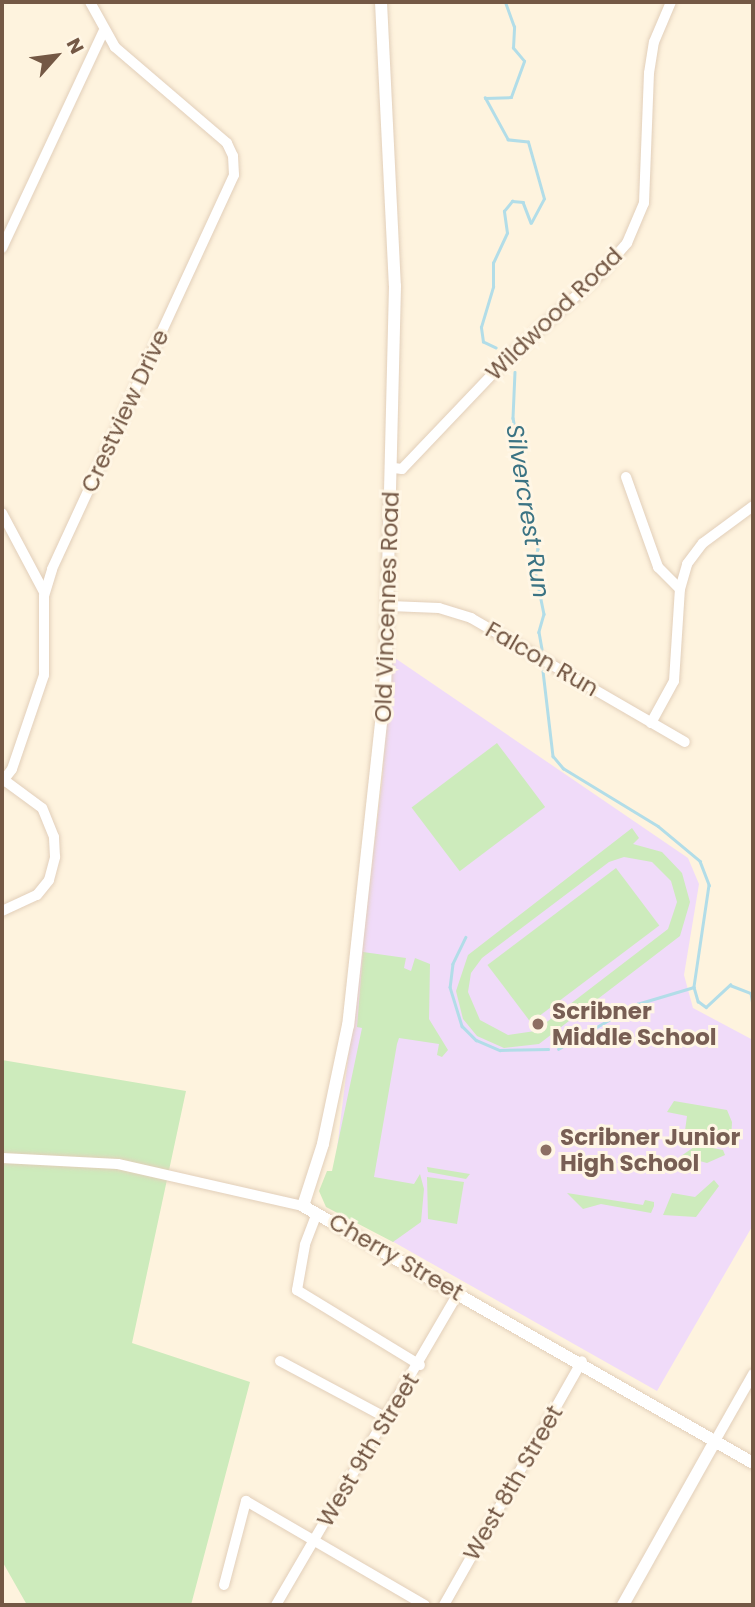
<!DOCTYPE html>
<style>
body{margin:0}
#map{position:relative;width:755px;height:1607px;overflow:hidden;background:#fef3de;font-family:Poppins,sans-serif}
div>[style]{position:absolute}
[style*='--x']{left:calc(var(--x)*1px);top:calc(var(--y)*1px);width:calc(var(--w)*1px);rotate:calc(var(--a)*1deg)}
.education>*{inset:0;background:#f0dbf9}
.green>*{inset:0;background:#cdebbc;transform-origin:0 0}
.stream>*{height:2.5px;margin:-1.25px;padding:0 1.25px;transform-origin:1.25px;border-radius:1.25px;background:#b2dde8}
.roads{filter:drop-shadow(0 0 2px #e2cfba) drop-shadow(0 0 2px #e2cfba)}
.minor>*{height:10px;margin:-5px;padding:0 5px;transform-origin:5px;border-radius:5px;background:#fff}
.tertiary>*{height:12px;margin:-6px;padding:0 6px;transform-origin:6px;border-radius:6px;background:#fff}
.dots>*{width:19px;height:19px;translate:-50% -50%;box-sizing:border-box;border:4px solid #fff6e5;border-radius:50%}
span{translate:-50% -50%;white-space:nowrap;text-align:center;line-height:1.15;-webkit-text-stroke:6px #fff6e5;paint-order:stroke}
.street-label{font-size:23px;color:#745845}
.education-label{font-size:23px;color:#785e54;font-weight:700}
.left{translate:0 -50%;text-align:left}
.water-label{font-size:24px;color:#3b7383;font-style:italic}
.frame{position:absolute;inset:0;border:4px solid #745845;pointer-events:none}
.north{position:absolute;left:21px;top:21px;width:70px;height:70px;-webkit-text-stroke:5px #fff6e5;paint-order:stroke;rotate:62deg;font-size:19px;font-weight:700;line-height:28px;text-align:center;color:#745845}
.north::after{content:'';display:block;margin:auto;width:24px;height:32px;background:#745845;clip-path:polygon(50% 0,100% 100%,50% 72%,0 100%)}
</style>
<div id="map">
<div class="education">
<i style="clip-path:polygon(392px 656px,688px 858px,699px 884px,684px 975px,693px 1008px,753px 1040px,753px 1225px,657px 1391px,330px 1206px,382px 781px)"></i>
</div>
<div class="green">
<i style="left:497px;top:743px;width:80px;height:107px;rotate:53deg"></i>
<i style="clip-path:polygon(evenodd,632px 828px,639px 838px,633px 844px,662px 852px,682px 873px,690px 902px,680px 936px,539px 1044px,504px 1048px,477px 1036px,463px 1019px,456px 991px,468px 955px,632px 828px,624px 857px,652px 862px,671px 881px,677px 902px,668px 929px,535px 1031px,508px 1035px,480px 1020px,468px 992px,471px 973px,482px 958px,609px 862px,624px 857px)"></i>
<i style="left:616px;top:868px;width:72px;height:161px;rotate:53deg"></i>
<i style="clip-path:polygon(363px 952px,406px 958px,404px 968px,411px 971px,415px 958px,430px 964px,429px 1019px,448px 1050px,442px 1057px,437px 1055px,439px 1044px,399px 1038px,397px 1044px,374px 1177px,414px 1184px,420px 1174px,424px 1189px,421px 1222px,393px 1242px,326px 1207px,319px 1191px,327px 1171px,332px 1171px,362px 1028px,357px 1027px)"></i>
<i style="clip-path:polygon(2px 1060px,186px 1091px,132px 1343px,250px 1382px,191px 1605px,27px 1605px,2px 1561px)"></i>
<i style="clip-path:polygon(674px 1101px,727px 1110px,732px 1122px,731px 1141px,724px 1145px,684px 1138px,687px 1116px,667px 1112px)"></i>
<i style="clip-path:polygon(697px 1145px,723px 1150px,725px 1155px,707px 1163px,681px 1156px)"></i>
<i style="clip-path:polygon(427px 1167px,470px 1174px,466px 1179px,428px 1172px)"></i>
<i style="clip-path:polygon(427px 1177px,464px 1182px,457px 1224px,428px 1219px)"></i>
<i style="clip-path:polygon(714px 1180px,719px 1186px,696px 1217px,663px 1215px,672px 1193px,695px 1197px)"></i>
<i style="clip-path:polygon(567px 1193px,643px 1205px,645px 1200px,654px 1202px,654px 1206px,651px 1213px,601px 1204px,583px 1209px)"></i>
</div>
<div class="stream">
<i style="--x:496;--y:348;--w:14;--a:-155"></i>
<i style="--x:483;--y:342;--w:15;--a:-98"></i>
<i style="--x:481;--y:327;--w:42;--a:-73.3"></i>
<i style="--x:493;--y:287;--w:24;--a:-90"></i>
<i style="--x:493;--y:263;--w:33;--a:-65"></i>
<i style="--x:507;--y:233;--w:22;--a:-98"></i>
<i style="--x:504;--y:211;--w:13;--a:-51"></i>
<i style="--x:512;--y:201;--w:11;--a:5"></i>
<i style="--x:523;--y:202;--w:22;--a:69"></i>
<i style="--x:531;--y:223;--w:27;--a:-62"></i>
<i style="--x:544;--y:199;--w:59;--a:-105.7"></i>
<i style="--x:528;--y:142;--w:20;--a:-174"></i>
<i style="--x:508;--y:140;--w:48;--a:-118.7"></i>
<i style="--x:485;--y:98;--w:26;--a:-2"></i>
<i style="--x:511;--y:97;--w:38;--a:-70"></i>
<i style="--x:524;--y:61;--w:17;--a:-130"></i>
<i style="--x:513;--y:48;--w:21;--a:-87"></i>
<i style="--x:514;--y:27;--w:27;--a:-110"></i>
<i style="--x:515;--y:372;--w:46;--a:92.5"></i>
<i style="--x:513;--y:418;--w:133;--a:79.2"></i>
<i style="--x:538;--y:549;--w:16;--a:104"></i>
<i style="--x:534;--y:565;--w:50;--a:78.5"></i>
<i style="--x:544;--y:614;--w:19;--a:106"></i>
<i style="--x:539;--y:632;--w:17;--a:80"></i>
<i style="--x:543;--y:671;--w:86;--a:83.3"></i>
<i style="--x:553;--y:756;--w:16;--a:50"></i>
<i style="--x:563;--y:768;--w:111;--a:31.4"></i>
<i style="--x:658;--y:826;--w:55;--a:39.8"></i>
<i style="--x:700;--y:861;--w:26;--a:69"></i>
<i style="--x:709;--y:885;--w:103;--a:98.4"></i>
<i style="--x:694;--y:987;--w:15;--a:74"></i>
<i style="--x:698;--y:1001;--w:10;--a:37"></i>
<i style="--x:706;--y:1007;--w:33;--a:-43"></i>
<i style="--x:730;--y:985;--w:22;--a:21"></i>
<i style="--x:751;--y:993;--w:12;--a:81"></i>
<i style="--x:466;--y:937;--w:30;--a:116"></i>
<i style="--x:453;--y:964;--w:23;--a:97"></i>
<i style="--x:450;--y:987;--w:41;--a:72.9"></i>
<i style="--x:462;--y:1026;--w:20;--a:45"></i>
<i style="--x:476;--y:1040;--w:26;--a:23"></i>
<i style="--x:500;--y:1050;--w:48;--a:-1.2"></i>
<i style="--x:558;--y:1049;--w:91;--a:-29.7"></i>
<i style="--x:637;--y:1004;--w:59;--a:-16.6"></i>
</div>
<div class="roads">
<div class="minor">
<i style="--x:2;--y:248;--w:238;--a:-64.9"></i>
<i style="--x:394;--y:468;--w:8;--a:7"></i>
<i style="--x:402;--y:469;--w:149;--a:-46.4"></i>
<i style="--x:505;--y:361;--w:130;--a:-42.5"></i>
<i style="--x:601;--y:273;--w:40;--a:-49"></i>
<i style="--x:627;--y:243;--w:43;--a:-67"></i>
<i style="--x:644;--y:203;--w:130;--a:-87.8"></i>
<i style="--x:649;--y:73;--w:31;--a:-81"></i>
<i style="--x:654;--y:42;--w:43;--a:-67"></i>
<i style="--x:626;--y:477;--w:96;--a:70.4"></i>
<i style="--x:658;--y:567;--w:31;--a:45"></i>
<i style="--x:2;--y:513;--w:89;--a:62"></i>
<i style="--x:390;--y:606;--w:49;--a:2.3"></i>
<i style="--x:439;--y:608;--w:34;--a:17"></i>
<i style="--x:471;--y:618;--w:247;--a:30.1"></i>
<i style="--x:651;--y:723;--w:48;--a:-61.3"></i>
<i style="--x:674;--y:681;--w:92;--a:-86.3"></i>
<i style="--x:680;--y:589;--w:26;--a:-74"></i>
<i style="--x:687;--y:564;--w:26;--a:-53"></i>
<i style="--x:703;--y:543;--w:62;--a:-36.5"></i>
<i style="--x:2;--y:782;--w:16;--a:-52"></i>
<i style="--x:12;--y:769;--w:99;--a:-71.2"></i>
<i style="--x:44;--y:675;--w:79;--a:-90"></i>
<i style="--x:44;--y:596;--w:28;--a:-73"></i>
<i style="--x:52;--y:569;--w:434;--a:-65.2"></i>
<i style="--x:234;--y:175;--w:19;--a:-93"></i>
<i style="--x:233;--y:156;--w:14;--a:-115"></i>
<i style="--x:227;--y:143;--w:148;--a:-139.4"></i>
<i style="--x:115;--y:47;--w:51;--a:-119.1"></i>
<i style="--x:2;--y:911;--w:38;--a:-25"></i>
<i style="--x:37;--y:895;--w:19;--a:-51"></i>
<i style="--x:49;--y:880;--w:24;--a:-75"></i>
<i style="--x:55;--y:857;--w:20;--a:-93"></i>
<i style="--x:54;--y:837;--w:31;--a:-112"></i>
<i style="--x:42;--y:808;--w:47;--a:-143.6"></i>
<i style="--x:2;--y:1158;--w:116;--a:3"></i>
<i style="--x:118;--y:1164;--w:190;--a:12.8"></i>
<i style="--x:317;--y:1213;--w:34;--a:111"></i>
<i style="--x:305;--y:1245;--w:46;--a:100.1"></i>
<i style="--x:297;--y:1290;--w:144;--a:31.4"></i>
<i style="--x:280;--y:1361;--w:119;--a:28.1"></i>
<i style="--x:715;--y:1441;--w:77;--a:-60.4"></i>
<i style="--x:224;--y:1585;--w:87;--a:-75.3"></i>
<i style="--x:246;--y:1501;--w:207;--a:30.2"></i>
<i style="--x:276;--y:1605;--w:361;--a:-59.7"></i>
<i style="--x:444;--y:1605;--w:280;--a:-60.5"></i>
</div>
<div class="tertiary">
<i style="--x:381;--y:2;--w:284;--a:87.2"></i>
<i style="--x:395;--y:286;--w:400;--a:91.4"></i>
<i style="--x:385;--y:686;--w:341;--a:96.2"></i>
<i style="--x:348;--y:1025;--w:122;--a:101.9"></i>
<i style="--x:323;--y:1144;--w:65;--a:107.9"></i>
<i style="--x:303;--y:1206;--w:518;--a:29.73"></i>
<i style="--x:623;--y:1605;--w:188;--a:-60.7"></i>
</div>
</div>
<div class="dots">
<i style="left:538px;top:1024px;background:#8d6e63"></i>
<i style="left:546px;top:1150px;background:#8d6e63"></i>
</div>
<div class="street-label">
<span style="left:554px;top:314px;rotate:-44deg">Wildwood Road</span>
<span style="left:125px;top:411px;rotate:-65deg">Crestview Drive</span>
<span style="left:387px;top:607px;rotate:-88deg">Old Vincennes Road</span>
<span style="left:542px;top:659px;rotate:30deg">Falcon Run</span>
<span style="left:396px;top:1257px;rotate:30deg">Cherry Street</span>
<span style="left:368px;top:1450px;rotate:-59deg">West 9th Street</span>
<span style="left:513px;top:1483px;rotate:-60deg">West 8th Street</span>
</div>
<div class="education-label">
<span class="left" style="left:552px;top:1024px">Scribner<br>Middle School</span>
<span class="left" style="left:560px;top:1150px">Scribner Junior<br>High School</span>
</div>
<div class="water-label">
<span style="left:528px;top:511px;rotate:81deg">Silvercrest Run</span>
</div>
<div class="frame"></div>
<div class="north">N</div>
</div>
